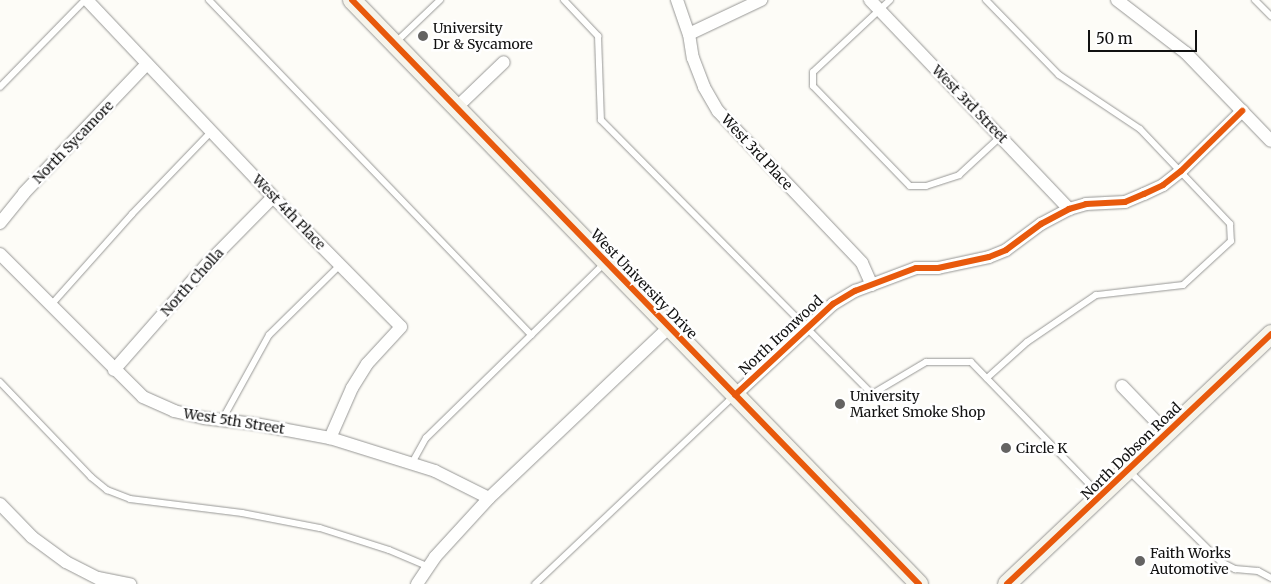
<!DOCTYPE html>
<style>
body{margin:0}
#map{position:relative;width:1271px;height:584px;overflow:hidden;background:#fdfcf7;font-family:Merriweather,serif}
div>[style]{position:absolute}
[style*='--x']{left:calc(var(--x)*1px);top:calc(var(--y)*1px);width:calc(var(--w)*1px);rotate:calc(var(--a)*1deg)}
.roads{filter:drop-shadow(0 0 1px #979795) drop-shadow(0 0 1px #979795)}
.lane>*{height:6px;margin:-3px;padding:0 3px;transform-origin:3px;border-radius:3px;background:#fffffe}
.street>*{height:12px;margin:-6px;padding:0 6px;transform-origin:6px;border-radius:6px;background:#fffffe}
.secondary>*{height:18px;margin:-9px;padding:0 9px;transform-origin:9px;border-radius:9px;background:#f6f4eb}
.cycleway>*{height:6px;margin:-3px;padding:0 3px;transform-origin:3px;border-radius:3px;background:#e8590c}
.dots>*{width:14px;height:14px;translate:-50% -50%;box-sizing:border-box;border:2px solid #fff;border-radius:50%}
span{translate:-50% -50%;white-space:nowrap;text-align:center;line-height:1.15;-webkit-text-stroke:5px #fff;paint-order:stroke}
.poi-label{font-size:14px;color:#111}
.left{translate:0 -50%;text-align:left}
.street-label{font-size:14px;color:#111}
.scale{position:absolute;left:1088px;top:30px;width:109px;height:22px;box-sizing:border-box;border:2px solid #111;border-top:0;padding-left:6px;font-size:15px;line-height:18px;white-space:nowrap;color:#111;-webkit-text-stroke:4px #fff;paint-order:stroke}
</style>
<div id="map">
<div class="roads">
<div class="lane">
<i style="--x:209;--y:0;--w:465;--a:46.1"></i>
<i style="--x:564;--y:0;--w:50;--a:46.6"></i>
<i style="--x:598;--y:36;--w:84;--a:88"></i>
<i style="--x:601;--y:120;--w:385;--a:45.3"></i>
<i style="--x:872;--y:394;--w:63;--a:-30.7"></i>
<i style="--x:926;--y:362;--w:45;--a:0"></i>
<i style="--x:971;--y:362;--w:184;--a:45.9"></i>
<i style="--x:890;--y:0;--w:105;--a:136.9"></i>
<i style="--x:813;--y:72;--w:14;--a:90"></i>
<i style="--x:813;--y:86;--w:139;--a:45.9"></i>
<i style="--x:910;--y:186;--w:16;--a:0"></i>
<i style="--x:926;--y:186;--w:35;--a:-18"></i>
<i style="--x:959;--y:175;--w:56;--a:-42.8"></i>
<i style="--x:986;--y:0;--w:105;--a:45.8"></i>
<i style="--x:1059;--y:75;--w:97;--a:33.7"></i>
<i style="--x:1140;--y:129;--w:131;--a:46.5"></i>
<i style="--x:1230;--y:224;--w:17;--a:87"></i>
<i style="--x:1231;--y:241;--w:65;--a:137.5"></i>
<i style="--x:1183;--y:285;--w:88;--a:173.4"></i>
<i style="--x:1096;--y:295;--w:83;--a:145.7"></i>
<i style="--x:1027;--y:342;--w:54;--a:138"></i>
<i style="--x:1255;--y:0;--w:23;--a:45"></i>
<i style="--x:396;--y:42;--w:61;--a:-43.7"></i>
<i style="--x:0;--y:87;--w:122;--a:-45.7"></i>
<i style="--x:51;--y:305;--w:122;--a:-48.3"></i>
<i style="--x:132;--y:214;--w:114;--a:-46.1"></i>
<i style="--x:0;--y:382;--w:132;--a:46.2"></i>
<i style="--x:91;--y:477;--w:21;--a:39"></i>
<i style="--x:107;--y:490;--w:25;--a:21"></i>
<i style="--x:130;--y:499;--w:113;--a:7.1"></i>
<i style="--x:242;--y:513;--w:79;--a:10.9"></i>
<i style="--x:320;--y:528;--w:72;--a:17.7"></i>
<i style="--x:389;--y:550;--w:43;--a:23"></i>
<i style="--x:222;--y:420;--w:97;--a:-61.1"></i>
<i style="--x:269;--y:335;--w:100;--a:-44.6"></i>
<i style="--x:412;--y:463;--w:29;--a:-61"></i>
<i style="--x:426;--y:438;--w:250;--a:-44.4"></i>
<i style="--x:1129;--y:471;--w:129;--a:44.7"></i>
<i style="--x:1221;--y:562;--w:16;--a:27"></i>
<i style="--x:1235;--y:569;--w:23;--a:5"></i>
<i style="--x:1258;--y:571;--w:15;--a:28"></i>
<i style="--x:535;--y:584;--w:274;--a:-43.4"></i>
</div>
<div class="street">
<i style="--x:87;--y:0;--w:271;--a:46.6"></i>
<i style="--x:273;--y:197;--w:182;--a:45.4"></i>
<i style="--x:401;--y:327;--w:50;--a:132.6"></i>
<i style="--x:367;--y:364;--w:28;--a:122"></i>
<i style="--x:352;--y:388;--w:55;--a:113.7"></i>
<i style="--x:677;--y:0;--w:36;--a:71"></i>
<i style="--x:689;--y:34;--w:24;--a:81"></i>
<i style="--x:693;--y:58;--w:31;--a:69"></i>
<i style="--x:704;--y:87;--w:28;--a:60"></i>
<i style="--x:718;--y:111;--w:209;--a:46.5"></i>
<i style="--x:862;--y:263;--w:24;--a:66"></i>
<i style="--x:870;--y:0;--w:289;--a:46.4"></i>
<i style="--x:1117;--y:0;--w:87;--a:37.5"></i>
<i style="--x:1186;--y:53;--w:122;--a:46"></i>
<i style="--x:689;--y:34;--w:80;--a:-25.3"></i>
<i style="--x:456;--y:108;--w:66;--a:-43.8"></i>
<i style="--x:0;--y:223;--w:38;--a:-51"></i>
<i style="--x:24;--y:193;--w:178;--a:-46.4"></i>
<i style="--x:0;--y:254;--w:202;--a:45"></i>
<i style="--x:143;--y:397;--w:34;--a:24"></i>
<i style="--x:174;--y:411;--w:31;--a:13"></i>
<i style="--x:204;--y:418;--w:51;--a:6.7"></i>
<i style="--x:255;--y:424;--w:76;--a:10.6"></i>
<i style="--x:330;--y:438;--w:110;--a:17.4"></i>
<i style="--x:435;--y:471;--w:60;--a:26.6"></i>
<i style="--x:114;--y:370;--w:141;--a:-48.7"></i>
<i style="--x:207;--y:264;--w:94;--a:-45.4"></i>
<i style="--x:1122;--y:386;--w:65;--a:46.2"></i>
<i style="--x:735;--y:395;--w:134;--a:-42.9"></i>
<i style="--x:833;--y:304;--w:26;--a:-31"></i>
<i style="--x:855;--y:291;--w:65;--a:-20.7"></i>
<i style="--x:916;--y:268;--w:22;--a:0"></i>
<i style="--x:938;--y:268;--w:52;--a:-12.2"></i>
<i style="--x:989;--y:257;--w:18;--a:-22"></i>
<i style="--x:1006;--y:250;--w:44;--a:-36.6"></i>
<i style="--x:1041;--y:224;--w:32;--a:-28"></i>
<i style="--x:1069;--y:209;--w:18;--a:-16"></i>
<i style="--x:1086;--y:204;--w:39;--a:-3"></i>
<i style="--x:1125;--y:202;--w:21;--a:-23"></i>
<i style="--x:1144;--y:194;--w:21;--a:-25"></i>
<i style="--x:1163;--y:185;--w:23;--a:-38"></i>
<i style="--x:1181;--y:171;--w:86;--a:-44.5"></i>
<i style="--x:0;--y:504;--w:46;--a:45.9"></i>
<i style="--x:32;--y:537;--w:42;--a:36.3"></i>
<i style="--x:66;--y:562;--w:36;--a:27"></i>
<i style="--x:98;--y:578;--w:33;--a:11"></i>
<i style="--x:417;--y:584;--w:32;--a:-56"></i>
<i style="--x:435;--y:557;--w:80;--a:-47.5"></i>
<i style="--x:489;--y:498;--w:248;--a:-43.5"></i>
</div>
<div class="secondary">
<i style="--x:352;--y:0;--w:814;--a:45.85"></i>
<i style="--x:1007;--y:584;--w:364;--a:-43.4"></i>
</div>
</div>
<div class="cycleway">
<i style="--x:352;--y:0;--w:814;--a:45.85"></i>
<i style="--x:735;--y:395;--w:134;--a:-42.9"></i>
<i style="--x:833;--y:304;--w:26;--a:-31"></i>
<i style="--x:855;--y:291;--w:65;--a:-20.7"></i>
<i style="--x:916;--y:268;--w:22;--a:0"></i>
<i style="--x:938;--y:268;--w:52;--a:-12.2"></i>
<i style="--x:989;--y:257;--w:18;--a:-22"></i>
<i style="--x:1006;--y:250;--w:44;--a:-36.6"></i>
<i style="--x:1041;--y:224;--w:32;--a:-28"></i>
<i style="--x:1069;--y:209;--w:18;--a:-16"></i>
<i style="--x:1086;--y:204;--w:39;--a:-3"></i>
<i style="--x:1125;--y:202;--w:21;--a:-23"></i>
<i style="--x:1144;--y:194;--w:21;--a:-25"></i>
<i style="--x:1163;--y:185;--w:23;--a:-38"></i>
<i style="--x:1181;--y:171;--w:86;--a:-44.5"></i>
<i style="--x:1007;--y:584;--w:364;--a:-43.4"></i>
</div>
<div class="dots">
<i style="left:423px;top:36px;background:#646362"></i>
<i style="left:840px;top:404px;background:#646362"></i>
<i style="left:1006px;top:448px;background:#646362"></i>
<i style="left:1140px;top:561px;background:#646362"></i>
</div>
<div class="poi-label">
<span class="left" style="left:433px;top:36px">University<br>Dr &amp; Sycamore</span>
<span class="left" style="left:850px;top:404px">University<br>Market Smoke Shop</span>
<span class="left" style="left:1016px;top:448px">Circle K</span>
<span class="left" style="left:1150px;top:561px">Faith Works<br>Automotive</span>
</div>
<div class="street-label">
<span style="left:970px;top:104px;rotate:46deg">West 3rd Street</span>
<span style="left:73px;top:142px;rotate:-46deg">North Sycamore</span>
<span style="left:757px;top:152px;rotate:47deg">West 3rd Place</span>
<span style="left:289px;top:212px;rotate:46deg">West 4th Place</span>
<span style="left:192px;top:282px;rotate:-48deg">North Cholla</span>
<span style="left:644px;top:284px;rotate:46deg">West University Drive</span>
<span style="left:781px;top:335px;rotate:-43deg">North Ironwood</span>
<span style="left:234px;top:421px;rotate:9deg">West 5th Street</span>
<span style="left:1131px;top:451px;rotate:-44deg">North Dobson Road</span>
</div>
<div class="scale">50 m</div>
</div>
